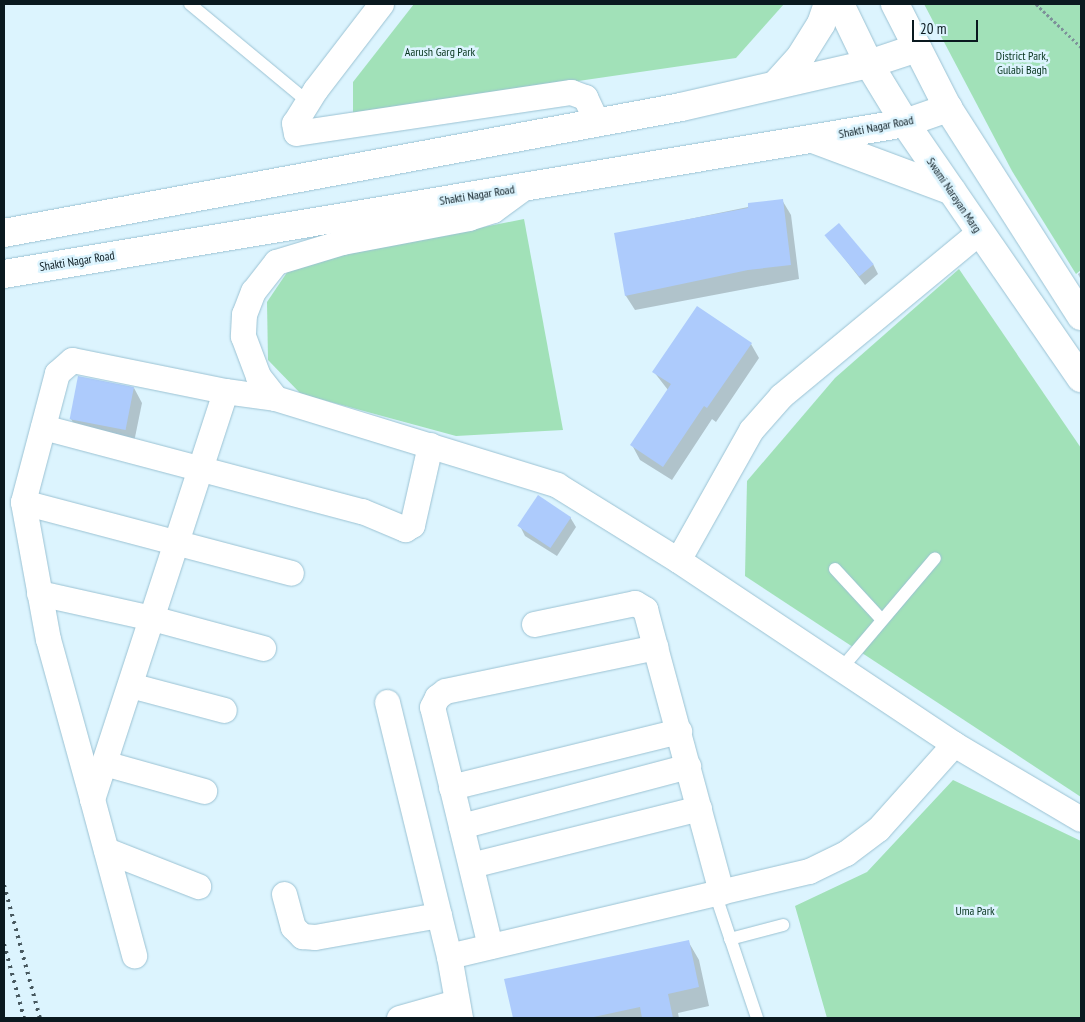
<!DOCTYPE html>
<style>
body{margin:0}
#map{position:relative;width:1085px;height:1022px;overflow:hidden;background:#dcf4fe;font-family:"PT Sans Narrow",sans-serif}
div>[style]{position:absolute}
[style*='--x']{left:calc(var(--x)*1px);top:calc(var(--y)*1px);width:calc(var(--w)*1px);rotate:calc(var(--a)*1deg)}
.green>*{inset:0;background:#a1e1b8}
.shadow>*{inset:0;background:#0003}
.building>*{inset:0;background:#adcbfc;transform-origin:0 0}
.path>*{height:3px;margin-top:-1.5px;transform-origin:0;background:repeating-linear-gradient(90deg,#7d9199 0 2.5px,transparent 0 5px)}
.roads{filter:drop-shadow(0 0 1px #9bc2d3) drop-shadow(0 0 1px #9bc2d3)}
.service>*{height:12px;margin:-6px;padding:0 6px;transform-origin:6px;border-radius:6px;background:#fff}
.minor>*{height:25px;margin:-12.5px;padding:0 12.5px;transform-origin:12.5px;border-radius:12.5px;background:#fff}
.tertiary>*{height:28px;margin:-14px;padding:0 14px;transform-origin:14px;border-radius:14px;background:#fff}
.secondary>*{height:28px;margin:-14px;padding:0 14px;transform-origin:14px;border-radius:14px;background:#fff}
.rail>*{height:4px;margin-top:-2px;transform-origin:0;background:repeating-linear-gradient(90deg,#47585f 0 2.5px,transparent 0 7.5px)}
span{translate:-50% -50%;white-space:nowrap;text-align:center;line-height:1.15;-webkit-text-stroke:5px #dcf4fe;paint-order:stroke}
.park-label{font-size:12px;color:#08351e}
.street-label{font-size:12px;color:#0a191f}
.frame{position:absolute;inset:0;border:5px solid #0a191f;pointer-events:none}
.scale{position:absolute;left:912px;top:20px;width:66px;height:22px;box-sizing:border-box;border:2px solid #0a191f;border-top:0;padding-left:6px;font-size:15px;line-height:18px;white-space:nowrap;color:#0a191f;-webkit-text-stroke:4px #dcf4fe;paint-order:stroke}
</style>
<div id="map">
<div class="green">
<i style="clip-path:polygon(414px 4px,784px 4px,736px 58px,353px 114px,353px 82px)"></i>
<i style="clip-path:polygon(924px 4px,1081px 4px,1081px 270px,1076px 274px,1012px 171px)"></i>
<i style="clip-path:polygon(524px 219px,563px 430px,456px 436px,301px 394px,268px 360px,267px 302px,292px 265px)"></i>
<i style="clip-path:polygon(959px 269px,1081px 448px,1081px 797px,745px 576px,747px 481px,835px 378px)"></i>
<i style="clip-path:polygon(953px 780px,1081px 841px,1081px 1018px,827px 1018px,795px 906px,867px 872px)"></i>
</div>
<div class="shadow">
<i style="clip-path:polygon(782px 200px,791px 215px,799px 279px,635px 310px,626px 296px,616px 234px)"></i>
<i style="clip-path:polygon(826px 235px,873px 264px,878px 274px,865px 285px)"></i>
<i style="clip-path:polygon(1081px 272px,1081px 280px,1078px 274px)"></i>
<i style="clip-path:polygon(751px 344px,759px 358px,716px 422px,712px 419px,672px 480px,640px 460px,632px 445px,668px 390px,654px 372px)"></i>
<i style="clip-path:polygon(134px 388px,142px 403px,133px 447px,79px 433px,71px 419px)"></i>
<i style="clip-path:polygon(570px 517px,576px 527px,557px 556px,525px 536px,520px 526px)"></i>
<i style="clip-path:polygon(688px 941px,699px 960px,709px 1006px,678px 1013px,679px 1018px,514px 1018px,506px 980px)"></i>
</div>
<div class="building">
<i style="clip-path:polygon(783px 199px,791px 265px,748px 270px,625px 296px,614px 233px,748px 208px,748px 203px)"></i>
<i style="left:839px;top:223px;width:54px;height:19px;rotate:50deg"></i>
<i style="clip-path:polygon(697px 306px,752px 343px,707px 408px,704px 406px,663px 467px,630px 445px,671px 384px,652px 372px)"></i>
<i style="left:78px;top:376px;width:57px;height:44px;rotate:11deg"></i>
<i style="left:538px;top:495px;width:40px;height:37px;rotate:34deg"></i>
<i style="clip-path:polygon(689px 940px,699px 987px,668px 994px,673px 1018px,642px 1018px,640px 1007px,589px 1018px,513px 1018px,504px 979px)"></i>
</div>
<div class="path">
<i style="--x:1036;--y:4;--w:62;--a:43.7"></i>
</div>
<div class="roads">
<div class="service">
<i style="--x:190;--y:4;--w:153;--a:39.7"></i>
<i style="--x:835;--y:569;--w:69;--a:47.3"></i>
<i style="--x:841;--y:669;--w:145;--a:-49.7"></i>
<i style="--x:715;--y:893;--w:132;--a:71.4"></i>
<i style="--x:730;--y:939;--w:55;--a:-14.8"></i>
</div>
<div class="minor">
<i style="--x:381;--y:4;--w:108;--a:127.5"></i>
<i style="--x:315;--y:90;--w:39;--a:122"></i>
<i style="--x:294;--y:123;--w:10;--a:79"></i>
<i style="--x:296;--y:133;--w:278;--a:-8.5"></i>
<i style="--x:571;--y:92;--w:15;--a:20"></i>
<i style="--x:585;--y:97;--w:29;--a:65"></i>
<i style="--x:526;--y:186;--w:41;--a:144"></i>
<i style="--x:493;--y:210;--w:25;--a:162"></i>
<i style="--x:469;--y:218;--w:129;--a:169.3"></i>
<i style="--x:342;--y:242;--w:69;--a:163.1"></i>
<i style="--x:276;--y:262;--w:37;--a:128"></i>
<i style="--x:253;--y:291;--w:25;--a:111"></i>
<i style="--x:244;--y:314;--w:22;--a:93"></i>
<i style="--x:243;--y:336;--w:43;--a:69.4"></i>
<i style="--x:258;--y:376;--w:28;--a:52"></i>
<i style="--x:275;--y:398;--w:295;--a:17.1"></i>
<i style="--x:557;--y:485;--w:142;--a:31.8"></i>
<i style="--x:979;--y:232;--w:257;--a:140.4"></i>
<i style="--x:781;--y:396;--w:45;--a:131.4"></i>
<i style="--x:751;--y:430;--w:149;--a:119.3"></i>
<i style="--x:678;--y:560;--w:332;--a:33.7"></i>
<i style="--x:954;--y:744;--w:147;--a:30.6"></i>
<i style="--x:225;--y:391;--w:156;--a:-168.5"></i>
<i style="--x:72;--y:360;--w:20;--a:139"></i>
<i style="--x:57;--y:373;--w:133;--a:104.8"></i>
<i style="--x:23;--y:502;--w:139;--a:79.7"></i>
<i style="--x:48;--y:639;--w:166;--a:74.6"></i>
<i style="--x:92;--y:799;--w:429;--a:-71.9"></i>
<i style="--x:225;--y:391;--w:50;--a:8"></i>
<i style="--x:43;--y:427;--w:330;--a:14.8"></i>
<i style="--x:362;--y:511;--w:47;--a:22.7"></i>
<i style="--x:405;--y:529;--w:8;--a:-30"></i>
<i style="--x:412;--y:525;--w:82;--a:-77.3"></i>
<i style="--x:23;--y:502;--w:277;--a:14.8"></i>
<i style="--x:39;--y:593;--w:116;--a:12.5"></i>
<i style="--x:152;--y:618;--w:115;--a:15.1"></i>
<i style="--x:534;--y:624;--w:103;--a:-11.7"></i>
<i style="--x:635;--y:603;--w:12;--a:31"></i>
<i style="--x:645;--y:609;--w:39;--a:75"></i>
<i style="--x:130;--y:685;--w:97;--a:14.9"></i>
<i style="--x:387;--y:702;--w:261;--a:76.3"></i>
<i style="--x:449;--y:956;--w:370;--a:-13.3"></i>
<i style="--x:809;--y:871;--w:41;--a:-25.9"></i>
<i style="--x:846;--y:853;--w:40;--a:-37"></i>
<i style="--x:878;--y:829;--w:114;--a:-48.2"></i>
<i style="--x:104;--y:763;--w:104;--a:15.6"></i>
<i style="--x:451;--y:787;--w:235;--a:-13.8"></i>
<i style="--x:92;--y:799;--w:162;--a:74.9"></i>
<i style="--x:461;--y:826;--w:235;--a:-14.8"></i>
<i style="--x:106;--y:850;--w:99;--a:21.4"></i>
<i style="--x:471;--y:865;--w:235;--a:-14"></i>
<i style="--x:284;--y:894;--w:34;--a:75"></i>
<i style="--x:293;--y:927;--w:13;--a:45"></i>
<i style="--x:302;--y:936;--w:13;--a:4"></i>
<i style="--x:315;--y:937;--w:126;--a:-10.1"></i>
<i style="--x:490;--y:946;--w:246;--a:-103.6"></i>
<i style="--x:432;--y:707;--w:11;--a:-63"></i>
<i style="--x:437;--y:697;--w:10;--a:-37"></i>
<i style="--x:445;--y:691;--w:215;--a:-11.8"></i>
<i style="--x:655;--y:647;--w:254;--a:74.9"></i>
<i style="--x:449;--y:956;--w:63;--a:79.9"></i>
<i style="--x:399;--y:1018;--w:59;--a:-15.7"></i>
</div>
<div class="tertiary">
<i style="--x:4;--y:233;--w:689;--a:-10.54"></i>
<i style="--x:681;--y:107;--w:193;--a:-12.9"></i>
<i style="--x:869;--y:64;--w:51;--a:-18.4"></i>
<i style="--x:4;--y:274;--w:914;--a:-9.51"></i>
<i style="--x:905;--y:123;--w:46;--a:-19.2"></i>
</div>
<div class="secondary">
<i style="--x:840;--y:4;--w:67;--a:64.2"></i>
<i style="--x:869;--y:64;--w:69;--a:58.6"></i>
<i style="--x:905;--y:123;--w:310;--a:55.4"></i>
<i style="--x:895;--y:4;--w:117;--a:63"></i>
<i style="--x:948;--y:108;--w:247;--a:57.4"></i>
<i style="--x:776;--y:84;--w:38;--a:-48"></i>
<i style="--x:801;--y:56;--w:38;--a:-58"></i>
<i style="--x:821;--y:24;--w:21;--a:-71"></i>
<i style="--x:813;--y:139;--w:148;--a:20.5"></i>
</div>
</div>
<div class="rail">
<i style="--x:4;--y:885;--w:138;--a:74.9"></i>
<i style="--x:4;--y:944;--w:77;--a:74.9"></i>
</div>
<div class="park-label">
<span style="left:440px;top:52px">Aarush Garg Park</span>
<span style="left:1022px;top:63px">District Park,<br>Gulabi Bagh</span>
<span style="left:975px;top:911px">Uma Park</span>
</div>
<div class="street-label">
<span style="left:876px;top:127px;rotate:-11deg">Shakti Nagar Road</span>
<span style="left:477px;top:195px;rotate:-9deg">Shakti Nagar Road</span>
<span style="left:954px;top:195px;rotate:56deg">Swami Narayan Marg</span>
<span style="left:77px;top:261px;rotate:-9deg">Shakti Nagar Road</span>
</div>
<div class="frame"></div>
<div class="scale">20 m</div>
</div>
